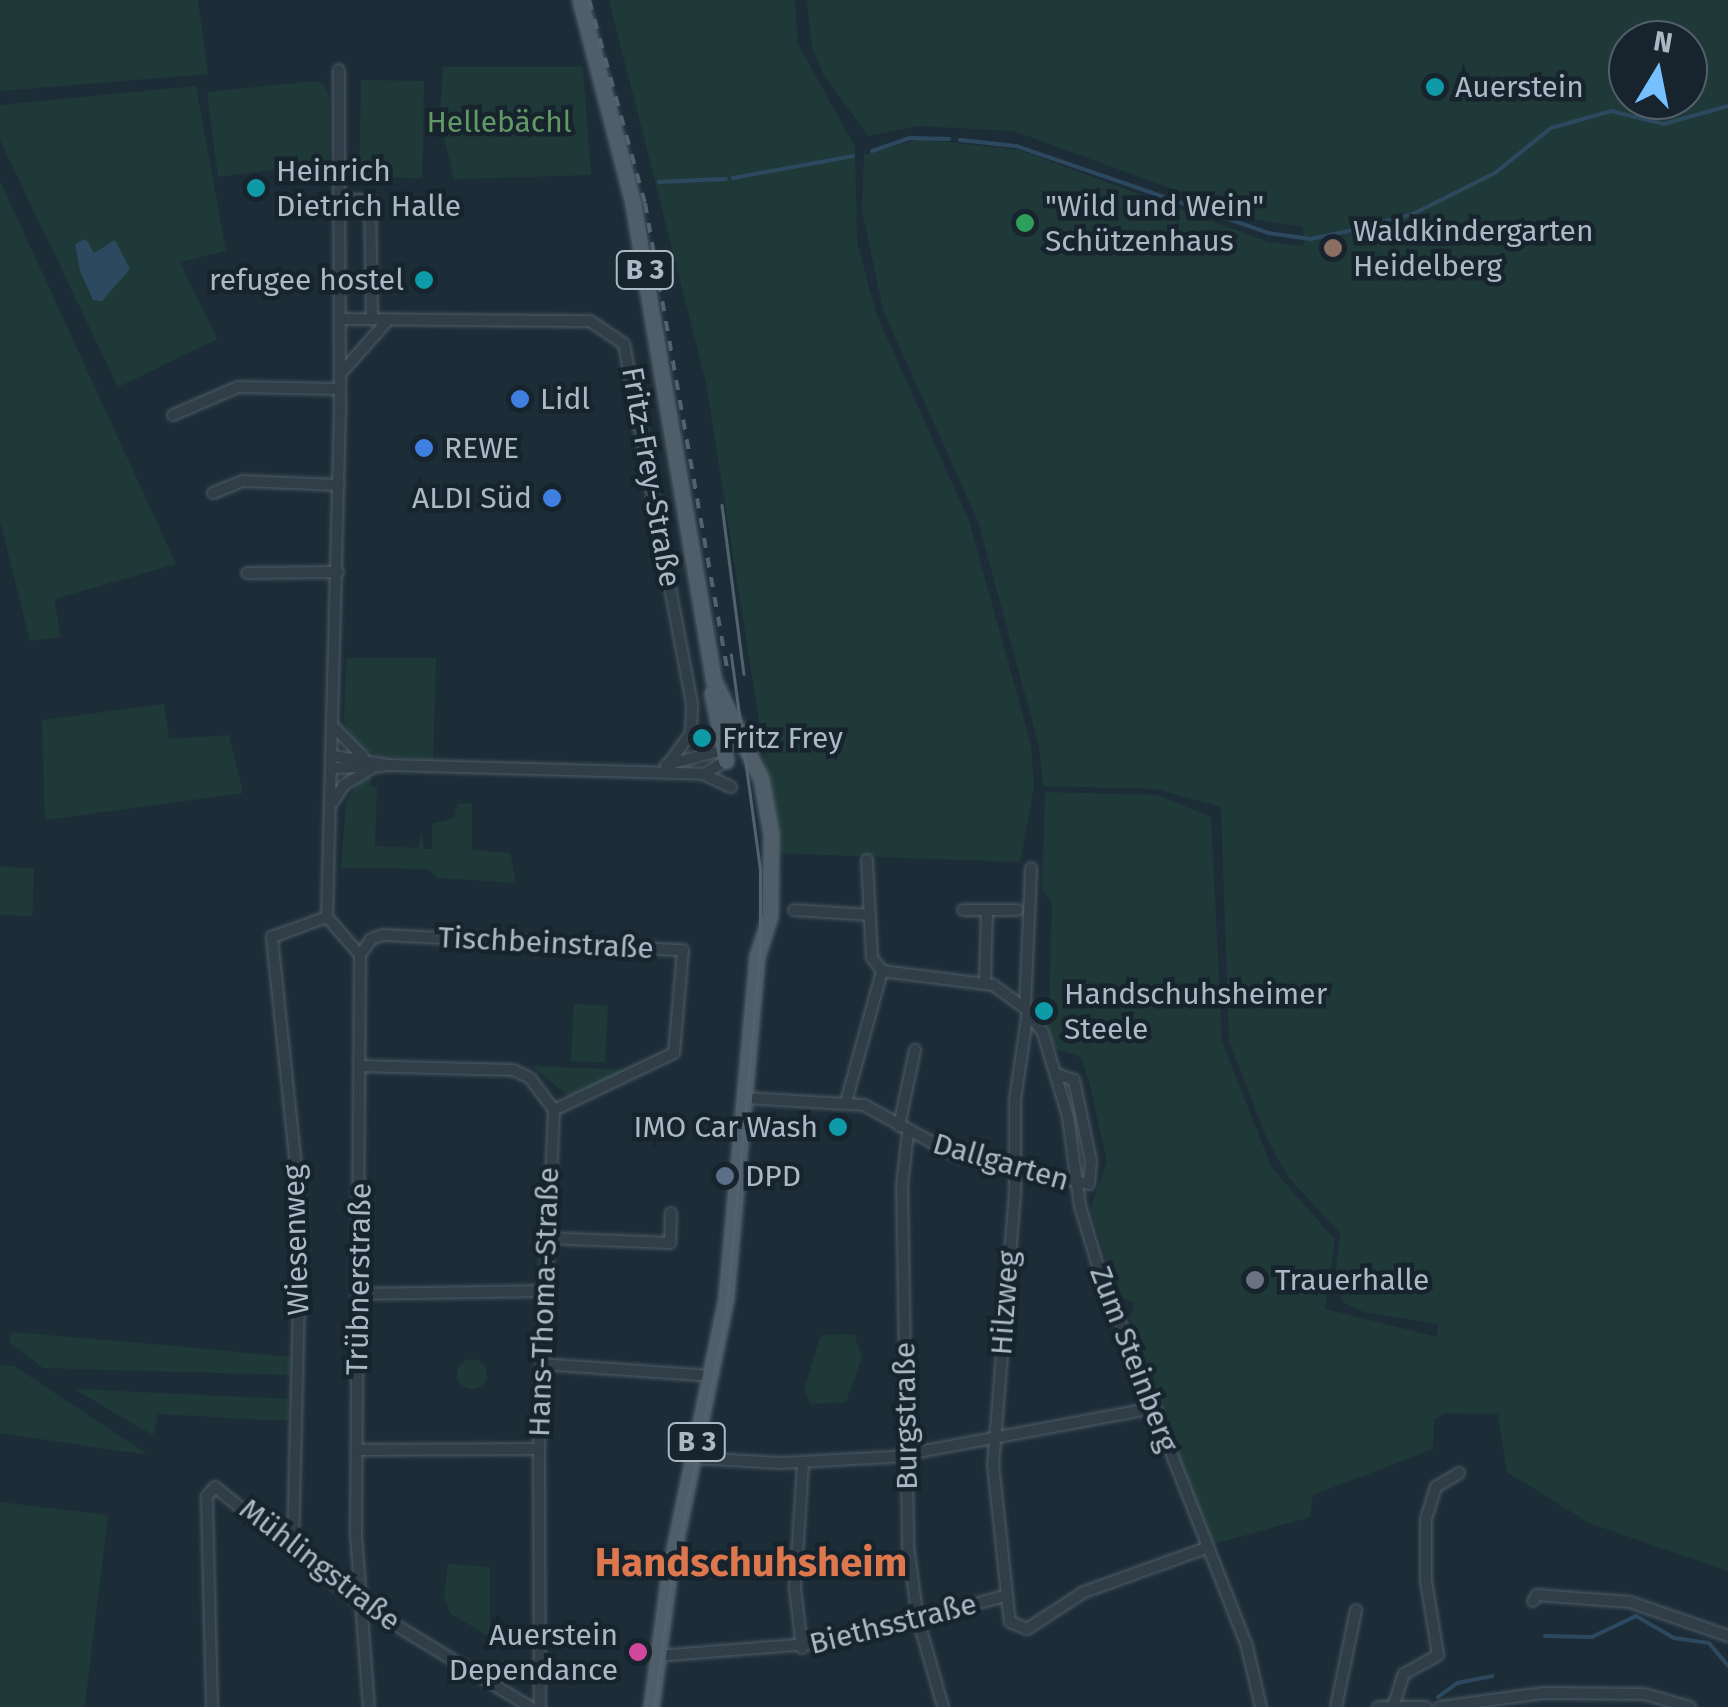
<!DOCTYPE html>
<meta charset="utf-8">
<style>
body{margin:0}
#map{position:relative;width:1728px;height:1707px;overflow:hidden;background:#1d2d38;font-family:"Fira Sans",sans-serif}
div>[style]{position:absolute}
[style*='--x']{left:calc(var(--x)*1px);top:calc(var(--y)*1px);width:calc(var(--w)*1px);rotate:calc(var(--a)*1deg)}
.green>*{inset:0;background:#1f3938;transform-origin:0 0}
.round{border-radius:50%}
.water>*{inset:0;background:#2d495f}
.stream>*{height:4px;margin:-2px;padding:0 2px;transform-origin:2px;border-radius:2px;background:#2d495f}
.roads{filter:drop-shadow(0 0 2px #4f5c67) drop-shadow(0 0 2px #4f5c67)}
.street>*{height:10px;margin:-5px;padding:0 5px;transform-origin:5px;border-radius:5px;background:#313e48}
.primary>*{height:15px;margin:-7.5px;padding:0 7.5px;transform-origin:7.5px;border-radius:7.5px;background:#4f5e69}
.tram>*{height:2.5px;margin:-1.25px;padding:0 1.25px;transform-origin:1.25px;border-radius:1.25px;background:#526370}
.rail>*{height:4px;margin-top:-2px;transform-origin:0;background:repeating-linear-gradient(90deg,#526370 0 10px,transparent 0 20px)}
.dots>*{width:28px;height:28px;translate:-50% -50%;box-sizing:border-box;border:5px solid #17232d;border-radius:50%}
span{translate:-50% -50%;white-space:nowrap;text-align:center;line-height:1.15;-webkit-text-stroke:9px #17232d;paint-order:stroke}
.shield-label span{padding:2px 8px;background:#17232d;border:2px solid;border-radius:8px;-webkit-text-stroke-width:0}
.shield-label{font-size:28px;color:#abb9c6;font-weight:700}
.poi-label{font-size:30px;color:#abb9c6}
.left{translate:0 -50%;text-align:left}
.right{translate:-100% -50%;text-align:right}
.park-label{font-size:30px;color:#619865}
.street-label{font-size:30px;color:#abb9c6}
.district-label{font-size:40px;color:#dd774e;font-weight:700}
.north{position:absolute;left:1608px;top:20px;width:100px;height:100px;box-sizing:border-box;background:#17232d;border:2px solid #525f6a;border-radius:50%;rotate:10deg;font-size:28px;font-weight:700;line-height:40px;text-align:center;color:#abb9c6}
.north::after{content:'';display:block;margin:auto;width:35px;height:45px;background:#76c0ff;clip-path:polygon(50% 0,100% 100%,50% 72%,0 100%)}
</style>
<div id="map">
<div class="green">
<i style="clip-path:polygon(0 0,198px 0,208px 74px,0 91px)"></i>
<i style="clip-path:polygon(609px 0,795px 0,798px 44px,855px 147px,857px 242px,876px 313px,969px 521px,1031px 745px,1034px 787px,1020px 862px,771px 853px,763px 746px,706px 382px)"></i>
<i style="clip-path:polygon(evenodd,807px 0,1728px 0,1728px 1571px,1589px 1523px,1507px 1472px,1498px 1414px,1445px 1413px,1434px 1420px,1433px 1449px,1313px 1495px,1310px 1517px,1210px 1545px,1130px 1318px,1134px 1303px,1118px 1295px,1090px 1209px,1107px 1162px,1089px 1081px,1081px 1057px,1056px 1049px,1043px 1019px,1049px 1013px,1052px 904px,1042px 889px,1045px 792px,1157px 795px,1211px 817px,1222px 1042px,1272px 1168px,1335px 1240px,1325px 1309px,1437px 1337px,1438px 1324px,1364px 1312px,1343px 1302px,1335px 1280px,1340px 1233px,1288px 1177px,1267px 1139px,1229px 1041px,1221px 807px,1156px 789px,1043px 786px,1039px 746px,978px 521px,883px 310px,862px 210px,864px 155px,919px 139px,1020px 150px,1268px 242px,1304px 246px,1303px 227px,1257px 220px,1014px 131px,919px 126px,868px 136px,824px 75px,812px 48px,807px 0,1628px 40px,1688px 40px,1688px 100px,1628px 100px,1628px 40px)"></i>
<i style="clip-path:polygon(443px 67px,583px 67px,591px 175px,454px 179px,440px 121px)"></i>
<i style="left:361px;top:80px;width:63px;height:97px;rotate:1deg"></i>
<i style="clip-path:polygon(315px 81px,324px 84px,329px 98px,329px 162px,218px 177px,207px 92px)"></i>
<i style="clip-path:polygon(196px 86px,226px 251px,180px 262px,217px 339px,118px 387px,0 140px,0 105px)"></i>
<i style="clip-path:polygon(0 181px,176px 564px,54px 599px,61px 637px,30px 641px,0 521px)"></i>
<i style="clip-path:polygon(346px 658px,436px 658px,433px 760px,377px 756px,356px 745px,344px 722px)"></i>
<i style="clip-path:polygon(164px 704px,169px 739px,229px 735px,243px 793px,45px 820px,42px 720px)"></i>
<i style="clip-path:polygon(371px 777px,371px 787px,377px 787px,375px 846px,419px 848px,421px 831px,424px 849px,432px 849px,432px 824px,454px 818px,458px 804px,472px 803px,472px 850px,510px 853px,516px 883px,438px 878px,429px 869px,341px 868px,346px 802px,361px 779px)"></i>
<i style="left:34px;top:868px;width:48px;height:34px;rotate:92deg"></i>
<i style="left:574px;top:1004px;width:34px;height:57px;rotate:3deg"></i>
<i style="clip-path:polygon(532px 1066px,632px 1070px,568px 1096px)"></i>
<i style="clip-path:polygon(12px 1332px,175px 1346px,291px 1357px,289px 1375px,43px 1368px,9px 1342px)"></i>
<i style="clip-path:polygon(854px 1334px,862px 1357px,846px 1402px,810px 1404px,804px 1389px,821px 1335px)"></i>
<i class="round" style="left:457px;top:1359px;width:30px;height:30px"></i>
<i style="clip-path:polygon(0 1365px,14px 1366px,148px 1455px,0 1433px)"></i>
<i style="clip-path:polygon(74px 1389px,288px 1399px,289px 1421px,158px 1414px,153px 1435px)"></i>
<i style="left:0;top:1502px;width:109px;height:205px;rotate:7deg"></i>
<i style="clip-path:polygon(448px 1564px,490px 1567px,490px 1637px,450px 1613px,444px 1596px)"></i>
</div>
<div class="water">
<i style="clip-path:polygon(86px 239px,94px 253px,115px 240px,130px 269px,102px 301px,93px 300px,80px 271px,75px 244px)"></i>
</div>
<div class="stream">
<i style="--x:960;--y:140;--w:56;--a:6.1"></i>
<i style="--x:1016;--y:146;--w:267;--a:19"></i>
<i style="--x:1268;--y:233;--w:43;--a:7.9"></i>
<i style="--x:1311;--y:239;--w:30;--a:-12"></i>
<i style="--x:872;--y:151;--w:39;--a:-19"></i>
<i style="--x:909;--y:138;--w:40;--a:1.4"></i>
<i style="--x:733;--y:178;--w:122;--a:-10.4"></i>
<i style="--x:659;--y:182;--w:67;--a:-2.6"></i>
<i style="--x:1344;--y:232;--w:71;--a:-14.6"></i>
<i style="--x:1413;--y:214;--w:92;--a:-26.6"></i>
<i style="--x:1495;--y:173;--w:72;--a:-38.8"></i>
<i style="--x:1551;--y:128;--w:62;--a:-15.8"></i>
<i style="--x:1611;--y:111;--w:55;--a:13.8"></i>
<i style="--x:1664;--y:124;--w:66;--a:-15.7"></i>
<i style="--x:1545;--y:1636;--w:47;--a:1.2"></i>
<i style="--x:1592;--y:1637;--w:49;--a:-25.5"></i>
<i style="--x:1636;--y:1616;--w:44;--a:30.1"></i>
<i style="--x:1674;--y:1638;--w:35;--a:8"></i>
<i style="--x:1709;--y:1643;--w:30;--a:50"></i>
<i style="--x:1438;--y:1697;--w:24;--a:-36"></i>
<i style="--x:1457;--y:1683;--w:36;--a:-11"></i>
</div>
<div class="roads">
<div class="street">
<i style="--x:340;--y:200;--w:30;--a:0"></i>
<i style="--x:370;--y:200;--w:119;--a:89"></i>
<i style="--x:340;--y:319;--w:250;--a:0.5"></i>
<i style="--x:590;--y:321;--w:41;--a:34.1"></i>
<i style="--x:624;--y:344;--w:367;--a:79.3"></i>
<i style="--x:692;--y:705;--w:28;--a:92"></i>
<i style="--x:691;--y:733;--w:39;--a:126"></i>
<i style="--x:342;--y:372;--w:71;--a:-48.4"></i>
<i style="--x:173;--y:415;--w:71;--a:-23.3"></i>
<i style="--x:238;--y:387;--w:101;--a:1.1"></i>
<i style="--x:213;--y:493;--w:32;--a:-22"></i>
<i style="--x:243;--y:481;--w:96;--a:2.4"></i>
<i style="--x:247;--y:573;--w:91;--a:-0.6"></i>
<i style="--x:335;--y:728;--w:40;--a:46"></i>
<i style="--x:333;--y:756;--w:56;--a:9.3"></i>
<i style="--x:388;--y:765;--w:315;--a:1.6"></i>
<i style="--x:703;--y:774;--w:31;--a:25"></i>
<i style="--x:666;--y:765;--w:59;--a:-14.7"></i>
<i style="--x:333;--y:768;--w:49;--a:-2.3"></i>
<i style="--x:704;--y:774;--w:26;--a:-31"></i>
<i style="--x:726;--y:761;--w:39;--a:-84"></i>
<i style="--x:332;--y:803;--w:22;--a:-56"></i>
<i style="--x:344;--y:785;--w:31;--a:-31"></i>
<i style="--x:867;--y:860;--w:98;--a:87.1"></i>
<i style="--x:872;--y:958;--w:16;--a:52"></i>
<i style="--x:794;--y:910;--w:76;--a:3.8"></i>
<i style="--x:963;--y:910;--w:24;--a:0"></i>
<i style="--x:327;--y:917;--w:507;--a:-88.53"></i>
<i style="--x:340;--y:410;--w:340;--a:-90.2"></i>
<i style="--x:327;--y:917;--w:50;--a:49"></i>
<i style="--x:360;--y:955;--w:580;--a:90.4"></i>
<i style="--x:356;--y:1535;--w:172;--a:85.7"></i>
<i style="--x:360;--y:955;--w:19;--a:-55"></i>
<i style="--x:371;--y:939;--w:13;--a:-18"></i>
<i style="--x:383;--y:935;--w:300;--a:2.9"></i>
<i style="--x:683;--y:950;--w:103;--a:95"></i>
<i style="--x:674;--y:1053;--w:133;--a:154.6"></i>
<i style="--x:882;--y:971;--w:112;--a:7.2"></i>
<i style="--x:993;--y:985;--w:39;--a:36"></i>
<i style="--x:1025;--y:1008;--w:31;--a:54"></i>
<i style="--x:1043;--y:1033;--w:88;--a:73.4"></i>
<i style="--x:1068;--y:1117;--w:90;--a:82.3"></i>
<i style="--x:1080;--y:1206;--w:63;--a:73.3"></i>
<i style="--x:1098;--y:1266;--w:409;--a:68.6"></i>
<i style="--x:1247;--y:1647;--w:62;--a:76.9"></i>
<i style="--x:985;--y:982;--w:72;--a:-88.4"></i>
<i style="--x:987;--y:910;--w:30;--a:0"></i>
<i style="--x:1025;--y:1008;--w:140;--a:-87.5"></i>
<i style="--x:1028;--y:1011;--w:90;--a:98.3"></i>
<i style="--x:1015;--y:1100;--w:93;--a:90"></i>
<i style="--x:1015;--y:1193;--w:272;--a:94.6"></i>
<i style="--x:993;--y:1464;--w:159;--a:83.9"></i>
<i style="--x:1010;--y:1622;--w:18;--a:22"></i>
<i style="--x:1027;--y:1629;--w:68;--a:-33"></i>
<i style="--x:1084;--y:1592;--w:130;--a:-19.8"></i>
<i style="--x:360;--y:1066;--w:153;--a:1.5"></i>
<i style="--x:513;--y:1070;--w:19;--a:25"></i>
<i style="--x:530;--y:1078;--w:40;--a:53"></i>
<i style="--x:554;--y:1110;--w:339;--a:92.5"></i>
<i style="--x:539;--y:1449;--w:258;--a:89.8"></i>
<i style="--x:745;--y:1098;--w:119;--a:3.4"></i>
<i style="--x:864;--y:1105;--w:104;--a:28.8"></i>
<i style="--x:955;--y:1155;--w:137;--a:12.2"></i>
<i style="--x:1089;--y:1184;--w:23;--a:-85"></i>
<i style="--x:1091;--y:1161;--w:83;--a:-101.9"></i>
<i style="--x:1074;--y:1080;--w:18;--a:-161"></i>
<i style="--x:846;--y:1102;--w:136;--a:-74.6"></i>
<i style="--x:899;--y:1126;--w:78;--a:-78.1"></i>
<i style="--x:908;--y:1133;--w:53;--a:96.5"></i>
<i style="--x:902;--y:1186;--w:360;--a:89"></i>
<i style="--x:908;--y:1546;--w:74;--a:82.2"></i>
<i style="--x:918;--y:1619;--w:91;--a:74.1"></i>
<i style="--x:546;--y:1238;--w:124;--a:2.3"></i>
<i style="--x:670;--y:1243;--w:30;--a:-88"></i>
<i style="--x:361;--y:1294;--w:182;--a:-0.9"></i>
<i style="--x:542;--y:1364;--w:159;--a:4"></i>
<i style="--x:357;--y:1450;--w:182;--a:-0.3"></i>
<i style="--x:694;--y:1458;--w:87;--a:3.3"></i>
<i style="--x:781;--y:1463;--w:111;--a:-3.1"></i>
<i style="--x:892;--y:1457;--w:268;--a:-10.6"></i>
<i style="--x:293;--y:1545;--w:331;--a:-88.6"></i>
<i style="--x:301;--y:1214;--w:279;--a:-96"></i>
<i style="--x:272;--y:937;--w:59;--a:-20"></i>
<i style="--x:1533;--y:1601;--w:7;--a:-56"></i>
<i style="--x:1537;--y:1595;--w:93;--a:4.3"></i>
<i style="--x:1630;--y:1602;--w:104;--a:19.1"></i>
<i style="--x:802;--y:1648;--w:60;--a:-96.7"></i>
<i style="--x:795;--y:1588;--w:125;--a:-86.3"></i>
<i style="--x:656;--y:1656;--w:179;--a:-4.5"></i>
<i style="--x:834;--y:1642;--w:177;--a:-15.1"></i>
<i style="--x:1394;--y:1704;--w:32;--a:-72"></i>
<i style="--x:1404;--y:1674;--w:39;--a:-29"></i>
<i style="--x:1438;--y:1655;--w:75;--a:-99.2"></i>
<i style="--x:1426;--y:1581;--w:62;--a:-90"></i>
<i style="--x:1426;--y:1519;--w:34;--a:-73"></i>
<i style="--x:1436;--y:1487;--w:27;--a:-31"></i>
<i style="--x:212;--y:1707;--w:211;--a:-91.4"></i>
<i style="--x:207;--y:1496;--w:12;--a:-48"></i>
<i style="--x:215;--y:1487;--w:184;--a:38.8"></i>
<i style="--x:358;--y:1602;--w:202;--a:31.4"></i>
<i style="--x:1336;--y:1707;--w:99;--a:-78.3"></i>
<i style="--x:1378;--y:1707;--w:48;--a:0"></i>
<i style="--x:1440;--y:1707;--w:104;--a:-7.7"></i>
<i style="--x:1543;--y:1693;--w:101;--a:0.6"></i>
<i style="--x:1644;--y:1694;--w:48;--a:15.8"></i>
</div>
<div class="primary">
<i style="--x:580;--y:0;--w:211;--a:75.4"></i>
<i style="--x:633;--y:204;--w:482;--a:80.4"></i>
<i style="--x:713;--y:679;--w:111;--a:64.4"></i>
<i style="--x:761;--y:779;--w:56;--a:79.7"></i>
<i style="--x:771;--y:834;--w:82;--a:90.7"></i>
<i style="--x:770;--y:916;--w:42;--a:108"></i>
<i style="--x:757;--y:956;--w:343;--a:95.2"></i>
<i style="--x:726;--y:1298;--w:282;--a:101.7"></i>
<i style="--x:669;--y:1574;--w:134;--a:97.7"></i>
<i style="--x:712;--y:693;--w:69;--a:78.4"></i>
</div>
</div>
<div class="tram">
<i style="--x:722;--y:505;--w:170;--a:82.6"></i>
<i style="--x:654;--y:1707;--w:133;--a:-82.2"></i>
<i style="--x:672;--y:1575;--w:267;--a:-78.3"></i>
<i style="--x:726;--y:1314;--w:360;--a:-84.6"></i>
<i style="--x:760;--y:956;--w:86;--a:-90"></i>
<i style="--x:760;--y:870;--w:217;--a:-97.7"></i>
</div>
<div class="rail">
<i style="--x:589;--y:0;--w:211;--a:74.6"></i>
<i style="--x:645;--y:203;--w:476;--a:80"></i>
</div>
<div class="dots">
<i style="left:1435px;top:87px;background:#0f9aa8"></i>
<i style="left:256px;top:188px;background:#0f9aa8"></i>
<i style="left:1025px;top:223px;background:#2e9e5b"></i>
<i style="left:1333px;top:248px;background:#8d6e63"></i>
<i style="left:424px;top:280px;background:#0f9aa8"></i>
<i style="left:520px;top:399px;background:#3f7fe0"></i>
<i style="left:424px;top:448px;background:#3f7fe0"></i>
<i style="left:552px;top:498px;background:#3f7fe0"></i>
<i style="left:702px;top:738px;background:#0f9aa8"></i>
<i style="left:1044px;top:1011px;background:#0f9aa8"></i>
<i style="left:838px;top:1127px;background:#0f9aa8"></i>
<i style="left:725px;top:1176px;background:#5c6f8a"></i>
<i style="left:1255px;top:1280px;background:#6b7280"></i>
<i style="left:638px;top:1652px;background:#d1479c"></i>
</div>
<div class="shield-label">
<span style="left:645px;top:270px">B 3</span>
<span style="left:697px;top:1442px">B 3</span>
</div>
<div class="poi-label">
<span class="left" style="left:1455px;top:87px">Auerstein</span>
<span class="left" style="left:276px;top:188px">Heinrich<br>Dietrich Halle</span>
<span class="left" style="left:1045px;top:223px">"Wild und Wein"<br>Schützenhaus</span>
<span class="left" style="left:1353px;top:248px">Waldkindergarten<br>Heidelberg</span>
<span class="right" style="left:404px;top:280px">refugee hostel</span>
<span class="left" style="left:540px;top:399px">Lidl</span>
<span class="left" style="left:444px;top:448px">REWE</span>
<span class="right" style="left:532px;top:498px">ALDI Süd</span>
<span class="left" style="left:722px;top:738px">Fritz Frey</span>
<span class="left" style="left:1064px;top:1011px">Handschuhsheimer<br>Steele</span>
<span class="right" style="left:818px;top:1127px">IMO Car Wash</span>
<span class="left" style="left:745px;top:1176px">DPD</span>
<span class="left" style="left:1275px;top:1280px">Trauerhalle</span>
<span class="right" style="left:618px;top:1652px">Auerstein<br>Dependance</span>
</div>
<div class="park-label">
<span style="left:499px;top:122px">Hellebächl</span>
</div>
<div class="street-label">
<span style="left:651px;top:477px;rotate:80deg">Fritz-Frey-Straße</span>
<span style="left:546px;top:943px;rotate:3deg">Tischbeinstraße</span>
<span style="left:1001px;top:1162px;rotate:16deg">Dallgarten</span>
<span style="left:296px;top:1240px;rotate:-92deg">Wiesenweg</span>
<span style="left:359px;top:1279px;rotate:-89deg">Trübnerstraße</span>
<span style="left:544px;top:1302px;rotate:-88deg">Hans-Thoma-Straße</span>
<span style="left:1005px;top:1303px;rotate:-86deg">Hilzweg</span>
<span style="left:1134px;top:1359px;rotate:69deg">Zum Steinberg</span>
<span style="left:906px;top:1416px;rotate:-91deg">Burgstraße</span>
<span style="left:320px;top:1565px;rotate:38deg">Mühlingstraße</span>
<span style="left:893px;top:1624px;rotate:-14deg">Biethsstraße</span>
</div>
<div class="district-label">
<span style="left:751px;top:1563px">Handschuhsheim</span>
</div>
<div class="north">N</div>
</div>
